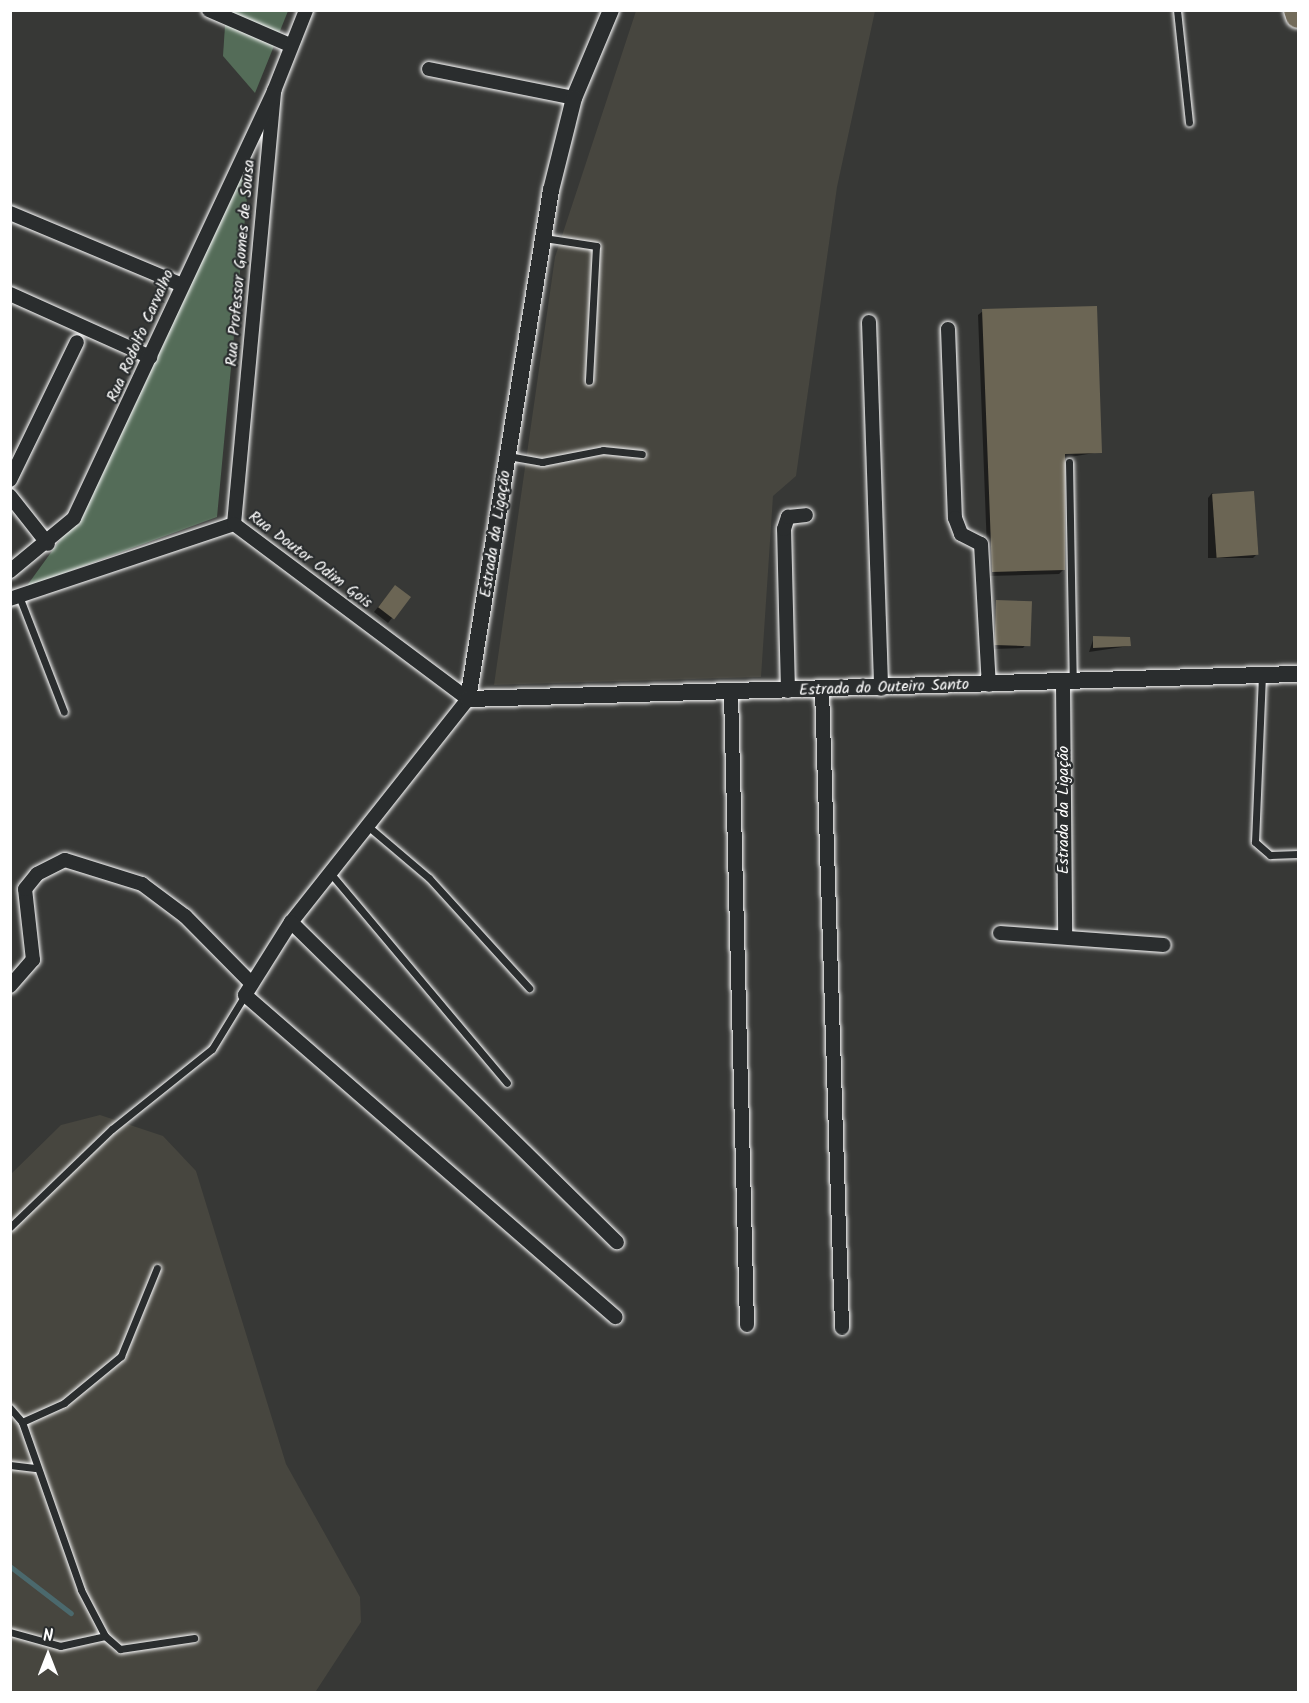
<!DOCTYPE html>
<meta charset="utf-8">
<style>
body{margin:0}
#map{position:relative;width:1309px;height:1703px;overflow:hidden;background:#373836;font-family:Kalam,sans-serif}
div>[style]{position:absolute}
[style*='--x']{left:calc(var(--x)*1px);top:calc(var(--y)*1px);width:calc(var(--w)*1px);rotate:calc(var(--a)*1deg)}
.built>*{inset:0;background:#47463f}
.green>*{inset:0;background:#546c58}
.shadow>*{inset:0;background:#0007}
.stream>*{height:4.5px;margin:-2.25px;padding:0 2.25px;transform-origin:2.25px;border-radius:2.25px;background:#4b696d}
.building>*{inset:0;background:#6b6554;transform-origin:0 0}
.roads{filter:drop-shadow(0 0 2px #fff) drop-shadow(0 0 2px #fff)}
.service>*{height:7px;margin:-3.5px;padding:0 3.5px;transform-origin:3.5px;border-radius:3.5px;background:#2a2d2e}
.minor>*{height:14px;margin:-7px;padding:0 7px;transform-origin:7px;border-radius:7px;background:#2a2d2e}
.tertiary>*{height:16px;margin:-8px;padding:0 8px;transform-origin:8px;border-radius:8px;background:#2a2d2e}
.motorway>*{height:24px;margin:-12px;padding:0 12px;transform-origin:12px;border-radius:12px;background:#726b5a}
span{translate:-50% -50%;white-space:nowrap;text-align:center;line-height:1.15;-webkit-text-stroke:4.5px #2a2d2e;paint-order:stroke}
.street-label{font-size:16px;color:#fff}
.frame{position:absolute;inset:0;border:12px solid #fff;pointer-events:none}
.north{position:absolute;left:18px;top:1625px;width:60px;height:60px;-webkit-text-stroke:4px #2a2d2e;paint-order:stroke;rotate:0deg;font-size:16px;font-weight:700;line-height:24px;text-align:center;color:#fff}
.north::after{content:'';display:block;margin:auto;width:21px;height:27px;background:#fff;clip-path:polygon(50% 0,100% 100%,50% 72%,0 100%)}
</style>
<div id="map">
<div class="built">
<i style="clip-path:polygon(636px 11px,875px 11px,837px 187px,796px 476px,773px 496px,761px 677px,494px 685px,555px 257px)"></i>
<i style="clip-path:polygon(100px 1115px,163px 1136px,196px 1171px,286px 1464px,360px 1597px,361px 1622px,316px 1691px,11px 1692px,11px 1174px,61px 1125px)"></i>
</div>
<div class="green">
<i style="clip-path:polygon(226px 11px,288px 11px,255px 93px,223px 56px)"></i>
<i style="clip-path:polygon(251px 154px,217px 517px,26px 587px,86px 504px)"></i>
</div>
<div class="shadow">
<i style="clip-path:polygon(983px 311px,1100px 452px,1064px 458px,1064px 569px,1059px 574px,988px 576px,978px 315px)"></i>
<i style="clip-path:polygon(1212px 493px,1257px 554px,1253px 558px,1208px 558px,1208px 498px)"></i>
<i style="clip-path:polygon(391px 591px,409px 597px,388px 623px,374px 612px)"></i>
<i style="clip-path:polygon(997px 602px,1027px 643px,1023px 648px,992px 649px)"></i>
<i style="clip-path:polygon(1094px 637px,1129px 646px,1089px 652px)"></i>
</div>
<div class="stream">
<i style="--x:10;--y:1566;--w:77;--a:37.6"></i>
</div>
<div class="building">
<i style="clip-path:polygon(1097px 306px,1102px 453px,1065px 454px,1065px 570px,992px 572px,982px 309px)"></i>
<i style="left:1254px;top:491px;width:64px;height:42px;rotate:86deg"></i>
<i style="left:395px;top:585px;width:20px;height:28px;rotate:37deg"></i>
<i style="left:996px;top:600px;width:36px;height:45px;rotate:2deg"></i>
<i style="clip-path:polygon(1093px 636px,1130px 637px,1131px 646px,1093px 648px)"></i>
</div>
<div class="roads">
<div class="service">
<i style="--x:1177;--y:10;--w:113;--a:83.9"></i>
<i style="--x:544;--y:238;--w:53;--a:8.7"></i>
<i style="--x:596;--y:246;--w:135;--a:93"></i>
<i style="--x:508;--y:456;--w:35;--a:10"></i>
<i style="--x:542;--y:462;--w:62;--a:-11.1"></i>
<i style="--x:603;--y:450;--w:39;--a:6"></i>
<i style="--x:1069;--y:462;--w:220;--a:89"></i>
<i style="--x:19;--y:596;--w:124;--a:68.8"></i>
<i style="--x:1262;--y:675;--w:167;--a:92.4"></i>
<i style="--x:1255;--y:842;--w:20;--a:41"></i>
<i style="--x:1270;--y:855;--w:28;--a:-2"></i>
<i style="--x:370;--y:828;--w:77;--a:40.3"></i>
<i style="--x:429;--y:878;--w:149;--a:47.7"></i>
<i style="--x:331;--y:874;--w:273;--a:49.9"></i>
<i style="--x:10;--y:1227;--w:141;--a:-43.9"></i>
<i style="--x:112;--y:1129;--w:128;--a:-38.7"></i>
<i style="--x:212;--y:1049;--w:63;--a:-58.6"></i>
<i style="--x:10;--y:1408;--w:18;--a:49"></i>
<i style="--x:22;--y:1422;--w:178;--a:70.6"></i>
<i style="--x:81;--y:1590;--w:52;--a:62.4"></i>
<i style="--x:105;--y:1636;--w:20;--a:41"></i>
<i style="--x:120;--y:1649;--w:75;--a:-8.5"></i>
<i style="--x:22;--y:1422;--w:46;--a:-24.3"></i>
<i style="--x:64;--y:1403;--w:74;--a:-39.5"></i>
<i style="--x:121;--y:1356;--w:95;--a:-67.8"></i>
<i style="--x:10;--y:1465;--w:25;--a:7"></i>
<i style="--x:10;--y:1632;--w:52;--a:15.6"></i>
<i style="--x:60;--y:1646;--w:46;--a:-12.5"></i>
</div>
<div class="minor">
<i style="--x:209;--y:10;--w:88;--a:23.4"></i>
<i style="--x:429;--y:69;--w:148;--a:11.3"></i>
<i style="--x:10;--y:213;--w:186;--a:22.7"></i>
<i style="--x:10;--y:294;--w:154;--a:24.2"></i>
<i style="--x:869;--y:322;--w:367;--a:88.1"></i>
<i style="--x:948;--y:329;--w:189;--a:87.9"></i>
<i style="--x:955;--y:518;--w:17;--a:69"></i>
<i style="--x:961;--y:534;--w:22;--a:27"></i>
<i style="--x:981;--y:544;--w:141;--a:86.8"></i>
<i style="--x:10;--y:480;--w:153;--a:-64.1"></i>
<i style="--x:10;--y:496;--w:61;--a:51.6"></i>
<i style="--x:234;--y:524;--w:435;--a:-84.7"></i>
<i style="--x:274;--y:91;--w:87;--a:-68.4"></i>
<i style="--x:10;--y:571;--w:83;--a:-39.6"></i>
<i style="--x:74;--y:518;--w:472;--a:-64.9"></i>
<i style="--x:10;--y:599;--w:236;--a:-18.5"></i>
<i style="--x:234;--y:524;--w:292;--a:36.8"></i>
<i style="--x:468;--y:699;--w:285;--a:128.4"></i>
<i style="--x:291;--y:922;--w:86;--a:122.2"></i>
<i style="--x:245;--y:995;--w:491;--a:41"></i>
<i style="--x:1063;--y:684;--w:252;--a:89.5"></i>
<i style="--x:822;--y:690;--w:638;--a:88.2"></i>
<i style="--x:788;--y:691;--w:162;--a:-91.4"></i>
<i style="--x:784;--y:529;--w:13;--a:-72"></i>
<i style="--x:788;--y:517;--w:18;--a:-6"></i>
<i style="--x:731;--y:693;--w:632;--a:88.55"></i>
<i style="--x:291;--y:922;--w:457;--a:44.5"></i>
<i style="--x:1000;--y:933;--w:164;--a:4.2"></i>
<i style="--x:10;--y:986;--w:35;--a:-49"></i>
<i style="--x:33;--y:960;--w:71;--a:-96.4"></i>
<i style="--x:25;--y:889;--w:19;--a:-51"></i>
<i style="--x:37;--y:874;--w:31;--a:-27"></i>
<i style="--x:65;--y:860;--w:81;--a:17.3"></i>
<i style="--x:142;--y:884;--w:54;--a:36.7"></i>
<i style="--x:185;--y:916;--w:95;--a:45.4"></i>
</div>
<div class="tertiary">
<i style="--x:611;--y:10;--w:95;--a:112.8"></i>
<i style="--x:574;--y:98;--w:95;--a:104"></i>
<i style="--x:551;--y:190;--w:516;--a:99.26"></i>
<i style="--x:468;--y:699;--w:830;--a:-1.73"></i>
</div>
<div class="motorway">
<i style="--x:1296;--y:10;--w:6;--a:72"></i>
</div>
</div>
<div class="street-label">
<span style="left:241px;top:263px;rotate:-85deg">Rua Professor Gomes de Sousa</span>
<span style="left:141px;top:336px;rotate:-66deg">Rua Rodolfo Carvalho</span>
<span style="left:496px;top:534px;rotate:-81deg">Estrada da Ligação</span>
<span style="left:310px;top:560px;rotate:37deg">Rua Doutor Odim Gois</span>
<span style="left:884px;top:688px;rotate:-2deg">Estrada do Outeiro Santo</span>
<span style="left:1064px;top:810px;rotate:-90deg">Estrada da Ligação</span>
</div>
<div class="frame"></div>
<div class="north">N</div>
</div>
